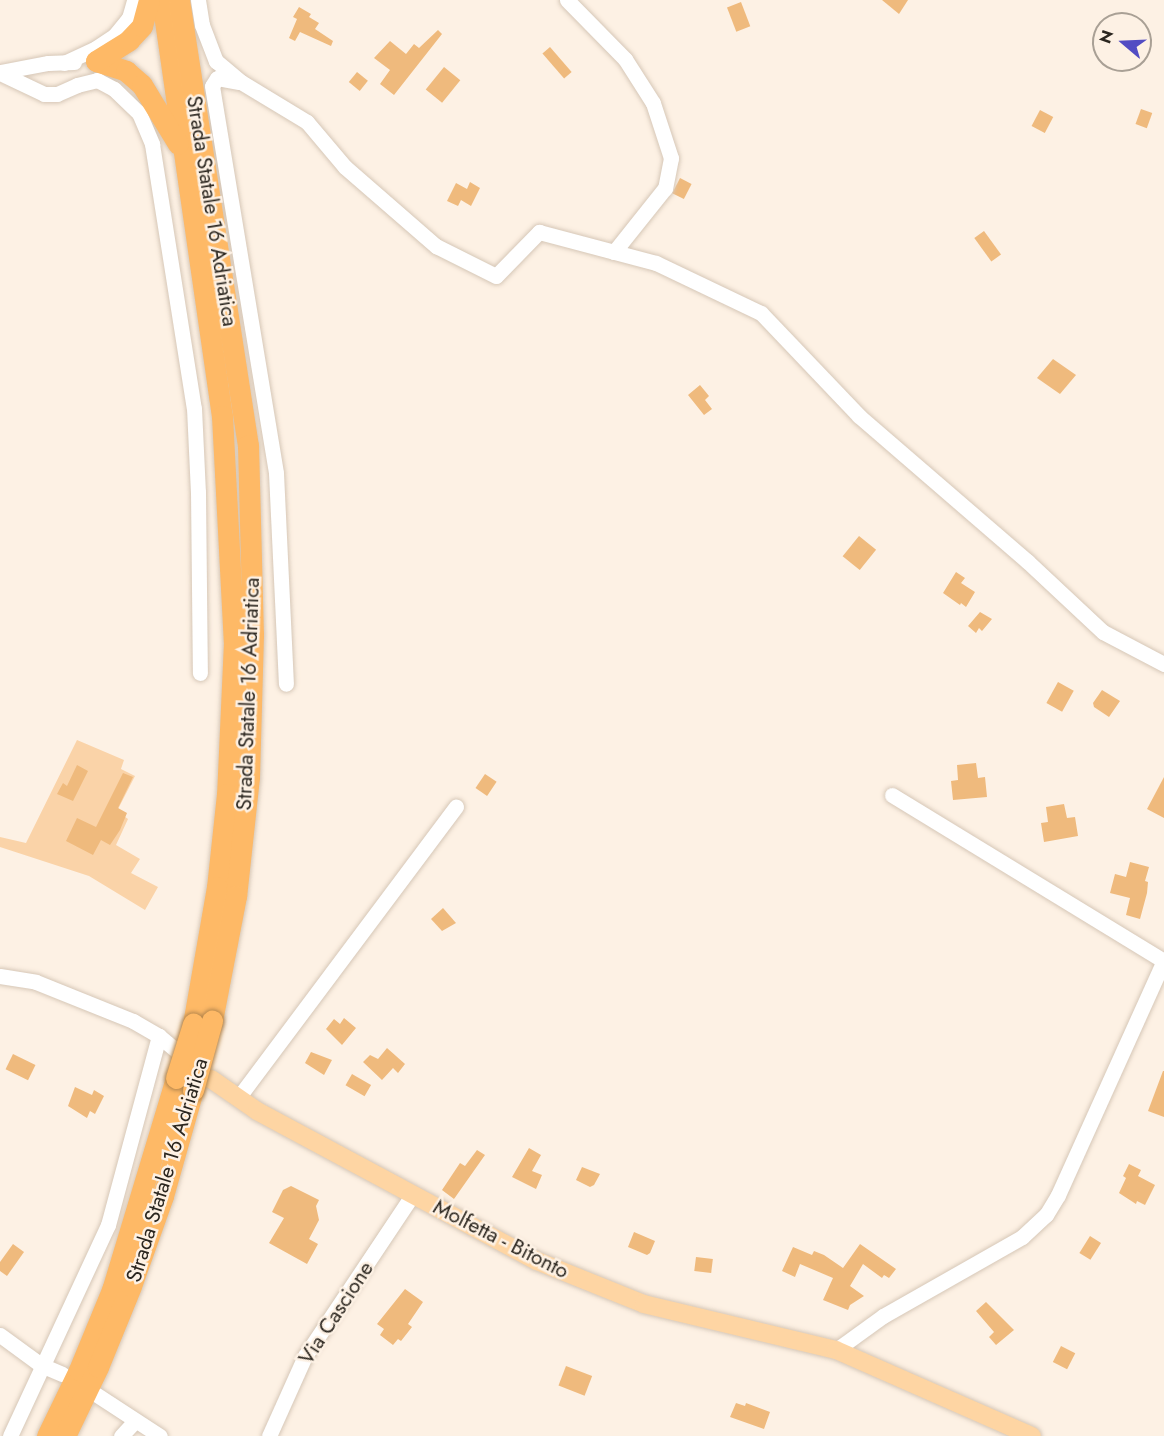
<!DOCTYPE html>
<style>
body{margin:0}
#map{position:relative;width:1164px;height:1436px;overflow:hidden;background:#fdf1e4;font-family:Jost,sans-serif}
div>[style]{position:absolute}
[style*='--x']{left:calc(var(--x)*1px);top:calc(var(--y)*1px);width:calc(var(--w)*1px);rotate:calc(var(--a)*1deg)}
.green>*{inset:0;background:#fad3a8}
.building>*{inset:0;background:#efba7d;transform-origin:0 0}
.roads{filter:drop-shadow(0 0 2px #d6c7b7) drop-shadow(0 0 2px #d6c7b7)}
.minor>*{height:15px;margin:-7.5px;padding:0 7.5px;transform-origin:7.5px;border-radius:7.5px;background:#fff}
.major>*{height:18px;margin:-9px;padding:0 9px;transform-origin:9px;border-radius:9px;background:#fed5a3}
.highway>*{height:21px;margin:-10.5px;padding:0 10.5px;transform-origin:10.5px;border-radius:10.5px;background:#feb966}
.bridges{filter:drop-shadow(0 0 2px #b4864d) drop-shadow(0 0 2px #b4864d)}
.highway-bridge>*{height:21px;margin:-10.5px;padding:0 10.5px;transform-origin:10.5px;border-radius:10.5px;background:#feb966}
span{translate:-50% -50%;white-space:nowrap;text-align:center;line-height:1.15;-webkit-text-stroke:5px #fdf1e4;paint-order:stroke}
.street-label{font-size:21px;color:#2b261f}
.north{position:absolute;left:1092px;top:12px;width:60px;height:60px;box-sizing:border-box;background:#fdf1e4;border:2px solid #a9a095;border-radius:50%;rotate:289deg;font-size:16px;font-weight:700;line-height:24px;text-align:center;color:#2b261f}
.north::after{content:'';display:block;margin:auto;width:21px;height:27px;background:#524cc3;clip-path:polygon(50% 0,100% 100%,50% 72%,0 100%)}
</style>
<div id="map">
<div class="green">
<i style="clip-path:polygon(77px 740px,124px 760px,121px 769px,135px 776px,117px 811px,128px 819px,116px 845px,140px 859px,131px 873px,158px 887px,145px 910px,89px 876px,0 847px,0 837px,26px 843px)"></i>
</div>
<div class="building">
<i style="clip-path:polygon(882px 0,908px 0,899px 14px)"></i>
<i style="left:741px;top:2px;width:26px;height:15px;rotate:69deg"></i>
<i style="clip-path:polygon(299px 7px,311px 14px,309px 17px,319px 23px,315px 29px,333px 41px,331px 46px,300px 32px,295px 41px,289px 38px,297px 19px,293px 17px)"></i>
<i style="clip-path:polygon(438px 30px,442px 34px,394px 95px,380px 84px,390px 70px,374px 58px,390px 41px,406px 54px,414px 44px,419px 48px)"></i>
<i style="left:550px;top:47px;width:33px;height:10px;rotate:49deg"></i>
<i style="left:444px;top:67px;width:21px;height:29px;rotate:39deg"></i>
<i style="left:357px;top:72px;width:14px;height:13px;rotate:39deg"></i>
<i style="left:1141px;top:109px;width:12px;height:16px;rotate:20deg"></i>
<i style="left:1040px;top:110px;width:15px;height:18px;rotate:28deg"></i>
<i style="left:680px;top:178px;width:13px;height:17px;rotate:27deg"></i>
<i style="clip-path:polygon(470px 182px,480px 188px,471px 206px,461px 200px,458px 206px,447px 201px,456px 183px,467px 189px)"></i>
<i style="left:984px;top:231px;width:29px;height:12px;rotate:54deg"></i>
<i style="clip-path:polygon(1053px 359px,1076px 375px,1060px 394px,1037px 378px)"></i>
<i style="clip-path:polygon(700px 385px,709px 396px,705px 400px,712px 409px,704px 415px,688px 395px)"></i>
<i style="left:859px;top:536px;width:22px;height:26px;rotate:39deg"></i>
<i style="clip-path:polygon(956px 572px,965px 578px,961px 583px,975px 592px,966px 607px,961px 603px,960px 605px,943px 593px)"></i>
<i style="clip-path:polygon(980px 612px,992px 619px,982px 631px,979px 628px,976px 633px,968px 626px)"></i>
<i style="left:1058px;top:682px;width:18px;height:24px;rotate:29deg"></i>
<i style="clip-path:polygon(1102px 690px,1120px 701px,1109px 717px,1094px 707px,1093px 703px)"></i>
<i style="clip-path:polygon(976px 763px,978px 778px,985px 777px,987px 797px,953px 800px,951px 781px,958px 780px,957px 765px)"></i>
<i style="clip-path:polygon(77px 765px,88px 771px,73px 801px,57px 794px,63px 783px,67px 786px)"></i>
<i style="clip-path:polygon(123px 773px,133px 777px,118px 808px,127px 813px,120px 830px,110px 845px,101px 840px,93px 855px,66px 841px,77px 818px,96px 827px)"></i>
<i style="left:485px;top:774px;width:14px;height:17px;rotate:34deg"></i>
<i style="clip-path:polygon(1164px 777px,1164px 818px,1147px 809px)"></i>
<i style="clip-path:polygon(1064px 804px,1067px 818px,1075px 817px,1078px 836px,1044px 842px,1041px 823px,1048px 822px,1046px 807px)"></i>
<i style="clip-path:polygon(1130px 862px,1149px 867px,1145px 881px,1148px 882px,1147px 893px,1140px 919px,1126px 915px,1130px 898px,1110px 893px,1115px 874px,1126px 877px)"></i>
<i style="clip-path:polygon(443px 908px,456px 923px,442px 931px,431px 919px)"></i>
<i style="clip-path:polygon(344px 1018px,356px 1028px,342px 1045px,326px 1029px,334px 1019px,340px 1024px)"></i>
<i style="clip-path:polygon(387px 1048px,405px 1064px,398px 1073px,393px 1068px,382px 1080px,363px 1062px,370px 1055px,378px 1059px)"></i>
<i style="clip-path:polygon(311px 1052px,332px 1060px,324px 1075px,305px 1063px)"></i>
<i style="left:13px;top:1054px;width:25px;height:17px;rotate:26deg"></i>
<i style="clip-path:polygon(1163px 1071px,1164px 1071px,1164px 1117px,1148px 1111px)"></i>
<i style="left:352px;top:1074px;width:22px;height:13px;rotate:30deg"></i>
<i style="clip-path:polygon(75px 1087px,92px 1095px,94px 1090px,104px 1096px,95px 1114px,90px 1111px,87px 1118px,68px 1106px)"></i>
<i style="clip-path:polygon(529px 1148px,541px 1155px,532px 1171px,542px 1175px,536px 1189px,512px 1177px)"></i>
<i style="clip-path:polygon(477px 1150px,485px 1155px,454px 1199px,442px 1190px,460px 1163px,465px 1166px)"></i>
<i style="clip-path:polygon(1129px 1164px,1141px 1170px,1138px 1176px,1155px 1185px,1145px 1205px,1137px 1201px,1136px 1204px,1119px 1193px,1126px 1178px,1123px 1176px)"></i>
<i style="clip-path:polygon(582px 1167px,600px 1174px,594px 1185px,590px 1187px,576px 1180px)"></i>
<i style="clip-path:polygon(291px 1186px,319px 1200px,316px 1206px,319px 1220px,309px 1239px,318px 1244px,307px 1264px,269px 1243px,284px 1218px,272px 1212px,283px 1190px)"></i>
<i style="clip-path:polygon(634px 1232px,655px 1241px,650px 1253px,647px 1255px,628px 1247px)"></i>
<i style="left:1090px;top:1236px;width:13px;height:20px;rotate:32deg"></i>
<i style="clip-path:polygon(13px 1244px,24px 1252px,7px 1276px,0 1271px,0 1262px)"></i>
<i style="clip-path:polygon(860px 1244px,896px 1269px,889px 1278px,884px 1275px,882px 1278px,863px 1264px,850px 1286px,864px 1296px,850px 1305px,848px 1310px,823px 1300px,833px 1278px,800px 1264px,795px 1277px,782px 1271px,793px 1247px,812px 1255px,814px 1251px,824px 1255px,843px 1268px)"></i>
<i style="left:696px;top:1257px;width:17px;height:14px;rotate:7deg"></i>
<i style="clip-path:polygon(405px 1289px,423px 1302px,408px 1324px,412px 1327px,401px 1341px,398px 1339px,393px 1345px,380px 1335px,384px 1329px,377px 1324px)"></i>
<i style="clip-path:polygon(986px 1302px,1014px 1330px,996px 1345px,989px 1337px,994px 1332px,976px 1311px)"></i>
<i style="left:1061px;top:1346px;width:16px;height:18px;rotate:27deg"></i>
<i style="left:566px;top:1366px;width:28px;height:21px;rotate:21deg"></i>
<i style="clip-path:polygon(736px 1403px,745px 1406px,746px 1403px,770px 1412px,764px 1429px,730px 1417px)"></i>
</div>
<div class="roads">
<div class="minor">
<i style="--x:198;--y:0;--w:25;--a:81"></i>
<i style="--x:202;--y:25;--w:39;--a:69"></i>
<i style="--x:216;--y:61;--w:33;--a:40"></i>
<i style="--x:241;--y:82;--w:77;--a:31.2"></i>
<i style="--x:307;--y:122;--w:59;--a:49.8"></i>
<i style="--x:345;--y:167;--w:121;--a:41"></i>
<i style="--x:436;--y:246;--w:67;--a:26.6"></i>
<i style="--x:496;--y:276;--w:62;--a:-45.7"></i>
<i style="--x:539;--y:232;--w:121;--a:14.8"></i>
<i style="--x:656;--y:263;--w:116;--a:25.5"></i>
<i style="--x:761;--y:313;--w:142;--a:46.4"></i>
<i style="--x:859;--y:416;--w:222;--a:40.8"></i>
<i style="--x:1027;--y:561;--w:104;--a:43.1"></i>
<i style="--x:1103;--y:632;--w:69;--a:27.7"></i>
<i style="--x:567;--y:0;--w:83;--a:45.5"></i>
<i style="--x:625;--y:59;--w:52;--a:57.5"></i>
<i style="--x:653;--y:103;--w:58;--a:71.9"></i>
<i style="--x:671;--y:158;--w:31;--a:101"></i>
<i style="--x:665;--y:188;--w:82;--a:128.6"></i>
<i style="--x:64;--y:63;--w:35;--a:-25"></i>
<i style="--x:96;--y:48;--w:23;--a:-34"></i>
<i style="--x:115;--y:35;--w:22;--a:-51"></i>
<i style="--x:129;--y:18;--w:19;--a:-74"></i>
<i style="--x:0;--y:72;--w:49;--a:-10.6"></i>
<i style="--x:48;--y:63;--w:26;--a:-2"></i>
<i style="--x:0;--y:73;--w:49;--a:25.5"></i>
<i style="--x:44;--y:94;--w:13;--a:0"></i>
<i style="--x:57;--y:94;--w:22;--a:-24"></i>
<i style="--x:77;--y:85;--w:21;--a:-14"></i>
<i style="--x:97;--y:80;--w:19;--a:28"></i>
<i style="--x:114;--y:89;--w:35;--a:44"></i>
<i style="--x:139;--y:113;--w:34;--a:67"></i>
<i style="--x:152;--y:144;--w:267;--a:81"></i>
<i style="--x:194;--y:408;--w:84;--a:87.3"></i>
<i style="--x:198;--y:492;--w:181;--a:89.4"></i>
<i style="--x:239;--y:82;--w:22;--a:-170"></i>
<i style="--x:217;--y:78;--w:9;--a:122"></i>
<i style="--x:212;--y:86;--w:392;--a:80.6"></i>
<i style="--x:276;--y:473;--w:211;--a:87.3"></i>
<i style="--x:892;--y:795;--w:319;--a:31.4"></i>
<i style="--x:0;--y:976;--w:36;--a:9"></i>
<i style="--x:36;--y:982;--w:105;--a:21.9"></i>
<i style="--x:133;--y:1021;--w:30;--a:30"></i>
<i style="--x:159;--y:1036;--w:38;--a:40"></i>
<i style="--x:238;--y:1098;--w:364;--a:-53.2"></i>
<i style="--x:0;--y:1335;--w:51;--a:36.2"></i>
<i style="--x:41;--y:1365;--w:23;--a:23"></i>
<i style="--x:836;--y:1350;--w:58;--a:-35.9"></i>
<i style="--x:883;--y:1316;--w:160;--a:-29.6"></i>
<i style="--x:1022;--y:1237;--w:33;--a:-43"></i>
<i style="--x:1046;--y:1215;--w:23;--a:-59"></i>
<i style="--x:1058;--y:1195;--w:258;--a:-65.7"></i>
<i style="--x:97;--y:1395;--w:75;--a:33.1"></i>
<i style="--x:10;--y:1436;--w:233;--a:-65.1"></i>
<i style="--x:108;--y:1225;--w:196;--a:-74.9"></i>
<i style="--x:121;--y:1436;--w:21;--a:-47"></i>
<i style="--x:269;--y:1436;--w:88;--a:-65.8"></i>
<i style="--x:305;--y:1356;--w:195;--a:-56.3"></i>
</div>
<div class="major">
<i style="--x:211;--y:1079;--w:56;--a:34.8"></i>
<i style="--x:257;--y:1111;--w:318;--a:28.2"></i>
<i style="--x:537;--y:1261;--w:115;--a:21.9"></i>
<i style="--x:644;--y:1304;--w:197;--a:13.5"></i>
<i style="--x:836;--y:1350;--w:214;--a:23.7"></i>
</div>
<div class="highway">
<i style="--x:162;--y:0;--w:420;--a:81.8"></i>
<i style="--x:222;--y:416;--w:226;--a:87"></i>
<i style="--x:234;--y:642;--w:152;--a:92.6"></i>
<i style="--x:227;--y:794;--w:94;--a:96.1"></i>
<i style="--x:217;--y:887;--w:139;--a:99.9"></i>
<i style="--x:179;--y:0;--w:450;--a:81.2"></i>
<i style="--x:248;--y:445;--w:189;--a:88.5"></i>
<i style="--x:253;--y:634;--w:143;--a:91.6"></i>
<i style="--x:249;--y:777;--w:120;--a:96.2"></i>
<i style="--x:236;--y:896;--w:127;--a:100.9"></i>
<i style="--x:96;--y:61;--w:32;--a:18"></i>
<i style="--x:126;--y:71;--w:21;--a:41"></i>
<i style="--x:142;--y:85;--w:69;--a:58.6"></i>
<i style="--x:96;--y:61;--w:39;--a:-32"></i>
<i style="--x:129;--y:40;--w:19;--a:-47"></i>
<i style="--x:142;--y:26;--w:27;--a:-75"></i>
<i style="--x:47;--y:1436;--w:73;--a:-64.1"></i>
<i style="--x:79;--y:1370;--w:87;--a:-67.6"></i>
<i style="--x:112;--y:1290;--w:221;--a:-73.2"></i>
<i style="--x:65;--y:1436;--w:76;--a:-64.4"></i>
<i style="--x:98;--y:1367;--w:87;--a:-67.8"></i>
<i style="--x:131;--y:1286;--w:96;--a:-70.4"></i>
<i style="--x:163;--y:1196;--w:110;--a:-74.2"></i>
</div>
</div>
<div class="bridges">
<div class="highway-bridge">
<i style="--x:176;--y:1078;--w:57;--a:-72.5"></i>
<i style="--x:193;--y:1090;--w:72;--a:-74.6"></i>
</div>
</div>
<div class="street-label">
<span style="left:212px;top:211px;rotate:81deg">Strada Statale 16 Adriatica</span>
<span style="left:248px;top:694px;rotate:-88deg">Strada Statale 16 Adriatica</span>
<span style="left:167px;top:1170px;rotate:-73deg">Strada Statale 16 Adriatica</span>
<span style="left:501px;top:1239px;rotate:27deg">Molfetta - Bitonto</span>
<span style="left:336px;top:1313px;rotate:-57deg">Via Cascione</span>
</div>
<div class="north">N</div>
</div>
